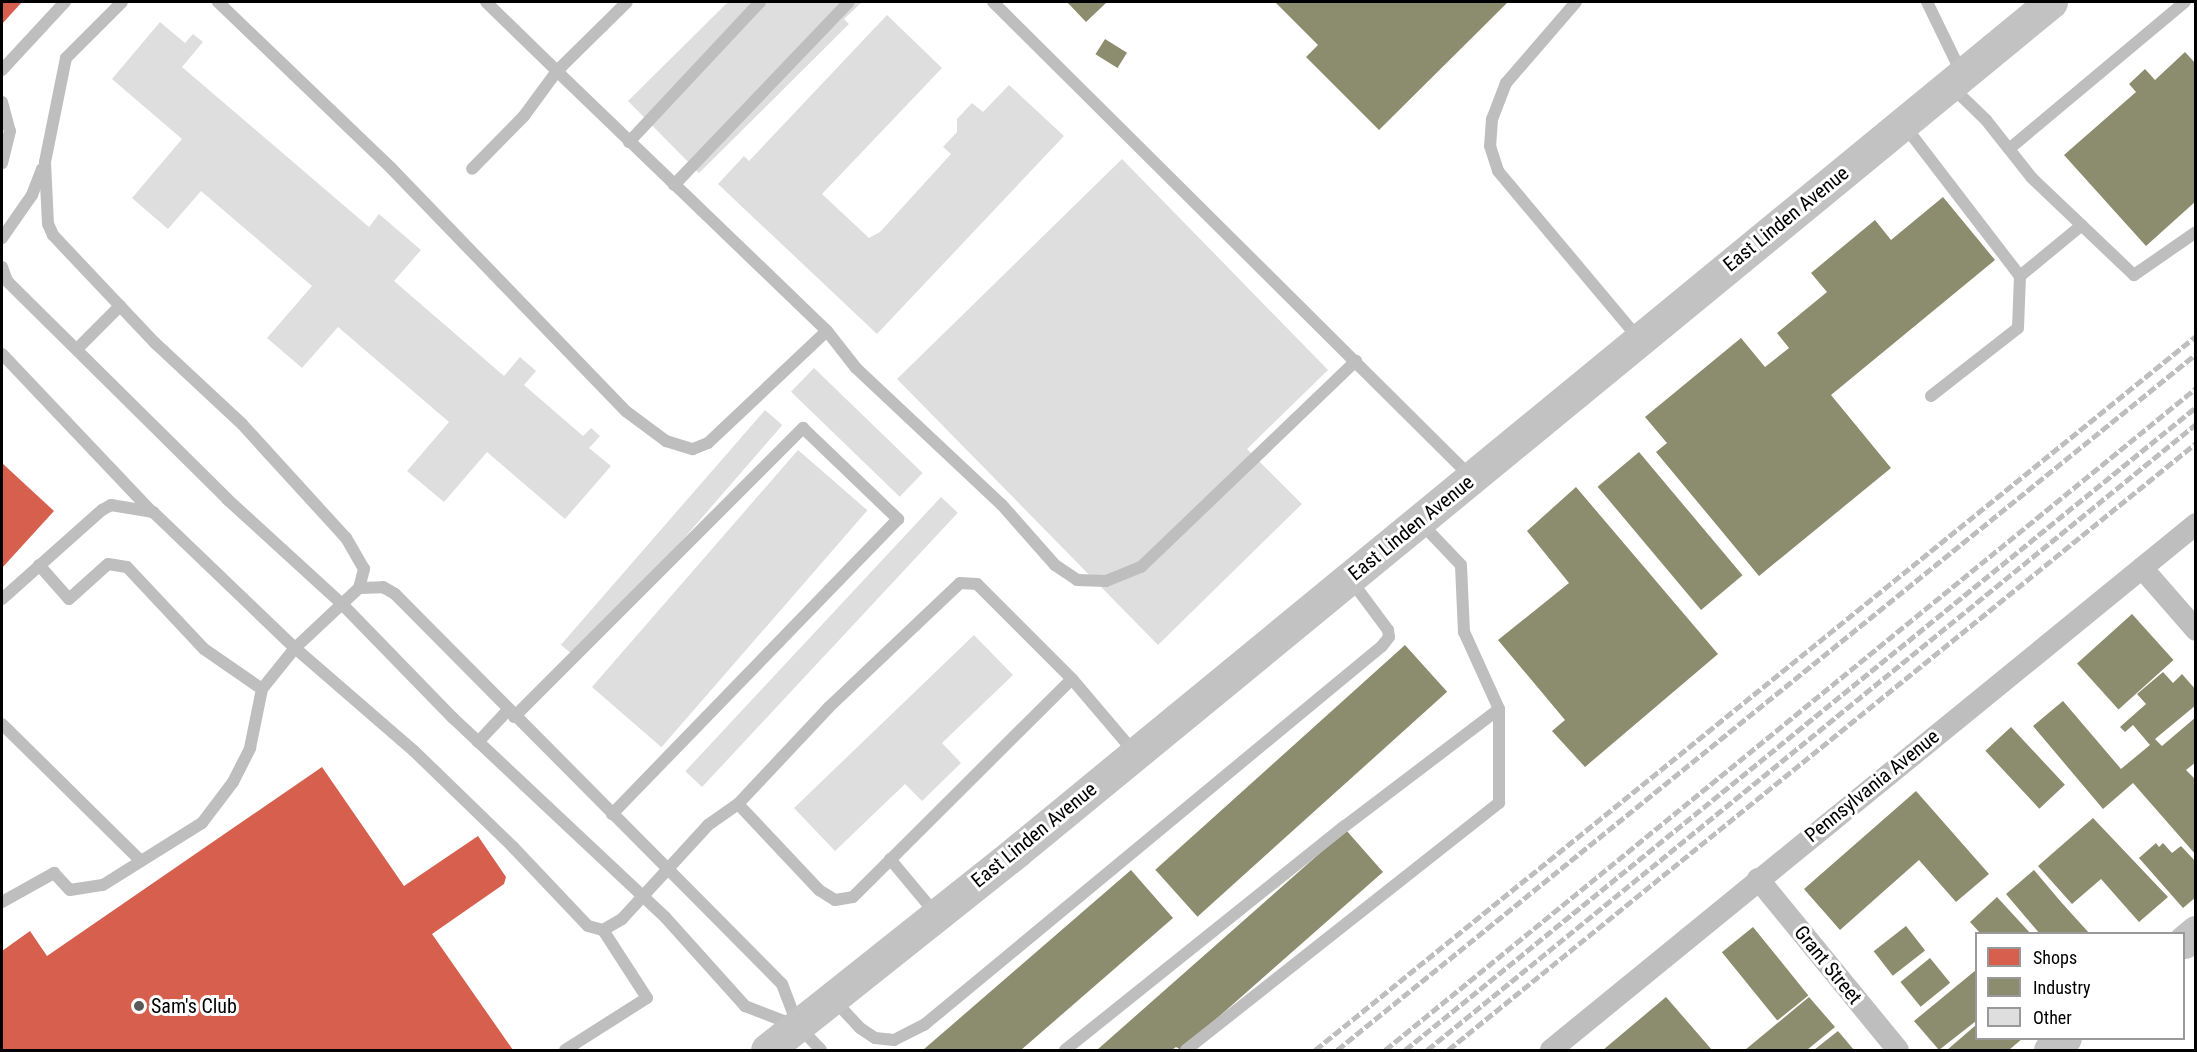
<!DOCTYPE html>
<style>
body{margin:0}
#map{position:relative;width:2197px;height:1052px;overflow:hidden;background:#fff;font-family:"Roboto Condensed",sans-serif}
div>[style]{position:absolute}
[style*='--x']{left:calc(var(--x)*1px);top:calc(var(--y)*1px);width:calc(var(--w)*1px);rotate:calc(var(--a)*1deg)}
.shops>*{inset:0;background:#d6604d}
.industry>*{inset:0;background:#8c8c6e;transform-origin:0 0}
.building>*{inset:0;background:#dedede;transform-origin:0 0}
.lane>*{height:12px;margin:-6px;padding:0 6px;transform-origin:6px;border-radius:6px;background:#bebebe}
.street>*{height:22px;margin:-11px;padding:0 11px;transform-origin:11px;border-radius:11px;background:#bebebe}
.secondary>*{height:33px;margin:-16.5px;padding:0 16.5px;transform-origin:16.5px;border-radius:16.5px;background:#c2c2c2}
.rail>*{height:4.5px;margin-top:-2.25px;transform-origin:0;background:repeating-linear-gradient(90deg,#bebebe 0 9px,transparent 0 12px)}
.dots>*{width:16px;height:16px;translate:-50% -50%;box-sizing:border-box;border:3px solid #fff;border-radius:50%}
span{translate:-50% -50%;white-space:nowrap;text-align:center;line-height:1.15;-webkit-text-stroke:6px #fff;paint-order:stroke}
.street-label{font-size:20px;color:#000}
.poi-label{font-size:20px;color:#000}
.left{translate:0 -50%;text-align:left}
.frame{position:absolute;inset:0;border:3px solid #000;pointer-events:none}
.legend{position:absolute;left:1975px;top:932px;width:210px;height:108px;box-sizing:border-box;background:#fff;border:2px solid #999;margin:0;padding:8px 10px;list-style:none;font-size:18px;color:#000}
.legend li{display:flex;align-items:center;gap:12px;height:30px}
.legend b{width:30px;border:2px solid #999}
</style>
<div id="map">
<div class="shops">
<i style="clip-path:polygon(2px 2px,22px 2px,2px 24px)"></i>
<i style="clip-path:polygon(2px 463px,54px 511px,2px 568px)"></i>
<i style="clip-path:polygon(322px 767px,404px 886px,478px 836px,506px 877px,504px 884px,432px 934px,513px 1050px,2px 1050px,2px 951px,30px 931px,47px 956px)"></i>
</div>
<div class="industry">
<i style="clip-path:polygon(1067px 2px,1107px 2px,1086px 22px)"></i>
<i style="clip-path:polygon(1275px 2px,1508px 2px,1379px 130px,1306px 57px,1318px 45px)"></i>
<i style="left:1105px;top:39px;width:26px;height:18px;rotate:32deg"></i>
<i style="clip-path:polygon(2185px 52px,2196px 64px,2196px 201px,2146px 246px,2064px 155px,2136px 92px,2129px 84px,2145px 69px,2155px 80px)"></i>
<i style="clip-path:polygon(1943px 197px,1995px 260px,1831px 395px,1891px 468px,1759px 576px,1656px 452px,1667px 443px,1645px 417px,1741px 338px,1765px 367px,1789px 348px,1777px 333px,1827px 292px,1811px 273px,1875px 220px,1891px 240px)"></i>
<i style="left:1639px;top:452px;width:161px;height:54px;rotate:50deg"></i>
<i style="clip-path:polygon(1576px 487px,1718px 654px,1585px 767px,1552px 731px,1565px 720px,1498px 640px,1569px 583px,1527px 531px)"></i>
<i style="left:2132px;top:614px;width:62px;height:74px;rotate:48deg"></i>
<i style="left:1405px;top:645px;width:63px;height:336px;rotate:48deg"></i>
<i style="clip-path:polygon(2163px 672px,2173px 683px,2182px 674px,2196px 690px,2196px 705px,2155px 739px,2162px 746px,2196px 717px,2196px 762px,2186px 770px,2196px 780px,2196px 855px,2133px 783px,2103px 809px,2033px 726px,2063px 701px,2121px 769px,2150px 745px,2133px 725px,2125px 732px,2120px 727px,2146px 704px,2137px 694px)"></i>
<i style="left:2011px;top:727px;width:79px;height:35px;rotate:47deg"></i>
<i style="clip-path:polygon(1916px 791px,1989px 874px,1956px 902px,1919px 860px,1840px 930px,1804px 889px)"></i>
<i style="clip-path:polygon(2093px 818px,2168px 897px,2139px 922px,2101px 879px,2072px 904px,2038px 866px)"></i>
<i style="clip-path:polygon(1346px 830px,1383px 872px,1181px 1050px,1176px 1047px,1172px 1050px,1097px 1050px)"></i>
<i style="clip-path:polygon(2156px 843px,2159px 847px,2163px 843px,2172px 853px,2181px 846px,2196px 862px,2196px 897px,2183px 908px,2139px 858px)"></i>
<i style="clip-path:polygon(1131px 870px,1173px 918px,1021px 1050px,923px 1050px)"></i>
<i style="clip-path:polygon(2034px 870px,2061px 902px,2090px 934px,2040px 934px,2006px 894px)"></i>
<i style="clip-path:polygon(1997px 897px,2031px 934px,1981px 934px,1970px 922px)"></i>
<i style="left:1906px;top:926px;width:31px;height:41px;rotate:52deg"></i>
<i style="left:1753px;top:927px;width:88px;height:40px;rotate:51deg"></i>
<i style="left:1930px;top:958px;width:32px;height:38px;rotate:51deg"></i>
<i style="clip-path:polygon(1976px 970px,1976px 1021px,1939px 1050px,1914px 1021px)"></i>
<i style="clip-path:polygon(1666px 997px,1712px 1050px,1603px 1050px)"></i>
<i style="clip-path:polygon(1809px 997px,1835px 1027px,1807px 1050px,1745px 1050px)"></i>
<i style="clip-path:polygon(1976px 1025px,1976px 1038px,2023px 1038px,2009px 1050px,1947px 1050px)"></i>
<i style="clip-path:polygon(1838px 1031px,1854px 1050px,1814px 1050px)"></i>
</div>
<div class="building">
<i style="clip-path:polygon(728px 2px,862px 2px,844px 19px,849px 24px,699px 173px,628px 101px)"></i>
<i style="clip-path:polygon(887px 15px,942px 68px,822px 194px,869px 238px,880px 232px,951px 154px,943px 147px,957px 132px,957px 119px,972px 103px,983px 112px,1009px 85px,1064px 136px,877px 334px,718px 184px,744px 156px,749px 161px)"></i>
<i style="clip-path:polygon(160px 22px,185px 43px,193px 34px,203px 42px,182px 67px,369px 227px,379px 214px,421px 250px,394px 281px,504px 376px,520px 357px,536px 371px,524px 385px,583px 436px,591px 428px,600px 436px,589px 448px,611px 466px,565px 519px,487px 452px,444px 502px,407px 471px,449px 422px,338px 327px,302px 368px,267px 338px,312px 286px,201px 191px,168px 229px,132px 198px,182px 139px,112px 79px)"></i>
<i style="clip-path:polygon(1122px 159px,1328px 370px,1247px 449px,1302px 504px,1158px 645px,897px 379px)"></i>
<i style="left:814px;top:368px;width:151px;height:33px;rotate:44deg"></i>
<i style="left:765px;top:410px;width:23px;height:311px;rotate:41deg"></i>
<i style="left:798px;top:450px;width:92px;height:314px;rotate:41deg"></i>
<i style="left:941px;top:497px;width:23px;height:375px;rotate:43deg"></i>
<i style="clip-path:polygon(974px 635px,1013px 675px,942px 743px,961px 763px,922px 801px,905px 784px,835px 851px,794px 808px)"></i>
</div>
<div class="lane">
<i style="--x:218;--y:2;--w:240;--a:43.8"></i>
<i style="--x:391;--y:168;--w:339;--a:46"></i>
<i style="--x:627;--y:412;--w:49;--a:36.6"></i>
<i style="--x:666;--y:441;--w:28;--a:17"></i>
<i style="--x:693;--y:449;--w:16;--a:-22"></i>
<i style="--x:708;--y:443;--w:163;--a:-43.3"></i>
<i style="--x:827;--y:331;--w:375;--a:-136.1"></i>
<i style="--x:557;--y:71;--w:56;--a:126.3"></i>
<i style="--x:524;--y:116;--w:74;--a:134.5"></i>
<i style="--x:486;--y:2;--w:99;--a:44.2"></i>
<i style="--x:557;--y:71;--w:98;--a:-44.6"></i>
<i style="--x:993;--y:2;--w:674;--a:44.82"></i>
<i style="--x:1576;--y:2;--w:107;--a:130.8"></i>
<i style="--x:1506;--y:83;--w:39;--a:111"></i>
<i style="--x:1492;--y:119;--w:27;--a:94"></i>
<i style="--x:1490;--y:146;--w:26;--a:72"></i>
<i style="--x:1498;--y:171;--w:219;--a:50"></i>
<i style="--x:1927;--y:2;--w:80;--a:64.1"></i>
<i style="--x:2;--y:70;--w:93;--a:-47.2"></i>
<i style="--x:1951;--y:86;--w:49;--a:44.2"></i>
<i style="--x:1986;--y:120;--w:74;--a:51.6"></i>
<i style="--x:2032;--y:178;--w:141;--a:43.6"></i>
<i style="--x:2134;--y:275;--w:75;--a:-34.7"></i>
<i style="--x:2;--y:102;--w:30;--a:75"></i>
<i style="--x:10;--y:131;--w:33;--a:104"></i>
<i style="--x:1904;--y:125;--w:190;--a:52.5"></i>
<i style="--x:629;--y:142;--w:192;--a:-46.9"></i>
<i style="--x:2009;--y:149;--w:229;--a:-39.9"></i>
<i style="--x:674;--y:185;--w:253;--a:-46.3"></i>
<i style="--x:2;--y:238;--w:52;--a:-55.1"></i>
<i style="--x:32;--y:195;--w:28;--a:-69"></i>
<i style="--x:2;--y:267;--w:15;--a:70"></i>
<i style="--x:7;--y:281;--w:310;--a:44.7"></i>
<i style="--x:227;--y:499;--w:154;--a:42.4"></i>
<i style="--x:341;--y:603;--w:161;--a:45.8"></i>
<i style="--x:453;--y:718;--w:291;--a:43.2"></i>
<i style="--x:665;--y:917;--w:120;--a:48"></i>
<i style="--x:745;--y:1006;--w:53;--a:21.2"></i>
<i style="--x:827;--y:331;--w:47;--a:51.9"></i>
<i style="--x:856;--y:368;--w:200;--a:43.2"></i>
<i style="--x:1002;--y:505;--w:80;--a:48.5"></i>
<i style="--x:1055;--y:565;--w:27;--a:34"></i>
<i style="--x:1077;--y:580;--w:29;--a:2"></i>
<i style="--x:1106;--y:581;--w:38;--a:-22"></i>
<i style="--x:1141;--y:567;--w:298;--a:-43.8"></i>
<i style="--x:77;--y:349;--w:61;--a:-45"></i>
<i style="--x:2;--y:354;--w:218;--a:46.5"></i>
<i style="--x:1931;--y:396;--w:110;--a:-38"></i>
<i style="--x:2018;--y:328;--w:52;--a:-87.8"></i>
<i style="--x:2020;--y:276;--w:80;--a:-39.4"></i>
<i style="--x:39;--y:565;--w:45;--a:48.6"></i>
<i style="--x:69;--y:599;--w:52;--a:-41.9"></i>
<i style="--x:108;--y:564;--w:19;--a:9"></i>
<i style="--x:127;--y:567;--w:112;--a:46.8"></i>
<i style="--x:204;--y:649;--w:70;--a:34.6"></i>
<i style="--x:359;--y:588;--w:24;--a:-2"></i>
<i style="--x:383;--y:587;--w:14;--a:30"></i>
<i style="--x:395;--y:594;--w:549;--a:45.22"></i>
<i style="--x:782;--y:984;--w:45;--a:69.1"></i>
<i style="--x:798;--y:1026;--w:33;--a:46"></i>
<i style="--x:2;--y:599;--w:134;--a:-41.7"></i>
<i style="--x:102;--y:510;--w:10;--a:-29"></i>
<i style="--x:111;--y:505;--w:43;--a:9.5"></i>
<i style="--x:153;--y:512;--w:197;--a:43.8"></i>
<i style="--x:295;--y:648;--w:157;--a:40.9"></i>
<i style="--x:414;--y:751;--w:138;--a:44.1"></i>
<i style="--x:513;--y:847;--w:109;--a:46.5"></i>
<i style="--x:588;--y:926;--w:16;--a:15"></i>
<i style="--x:603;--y:930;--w:22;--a:-30"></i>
<i style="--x:622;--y:919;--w:127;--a:-47.5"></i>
<i style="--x:708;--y:825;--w:37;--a:-35"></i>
<i style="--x:738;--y:804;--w:132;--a:-46.8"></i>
<i style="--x:828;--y:708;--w:182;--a:-43.4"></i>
<i style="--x:960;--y:583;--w:17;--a:3"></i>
<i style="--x:977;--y:584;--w:134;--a:45"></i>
<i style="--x:1072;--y:679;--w:96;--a:49.7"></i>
<i style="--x:514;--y:717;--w:409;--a:-45"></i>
<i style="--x:803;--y:428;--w:132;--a:43.8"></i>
<i style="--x:898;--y:519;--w:411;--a:134.1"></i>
<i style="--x:2;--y:724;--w:195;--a:44.6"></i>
<i style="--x:478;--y:742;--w:44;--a:-46.8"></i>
<i style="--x:738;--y:804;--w:118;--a:46.7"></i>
<i style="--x:819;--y:890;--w:19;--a:32"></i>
<i style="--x:835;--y:900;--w:18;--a:-9"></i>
<i style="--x:853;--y:897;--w:309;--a:-44.9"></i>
<i style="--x:890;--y:859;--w:70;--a:50.2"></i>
<i style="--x:2;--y:902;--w:60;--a:-29.1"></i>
<i style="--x:54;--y:873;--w:23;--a:47"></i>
<i style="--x:70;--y:890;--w:33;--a:-9"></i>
<i style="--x:103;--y:885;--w:117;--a:-32.1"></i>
<i style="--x:202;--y:823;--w:51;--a:-52.9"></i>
<i style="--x:233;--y:782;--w:38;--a:-63"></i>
<i style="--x:250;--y:748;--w:60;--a:-78.5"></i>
<i style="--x:262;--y:689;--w:53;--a:-51.2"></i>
<i style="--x:295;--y:648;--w:88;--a:-43.2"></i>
<i style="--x:359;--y:588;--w:20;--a:-75"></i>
<i style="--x:364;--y:569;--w:36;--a:-120"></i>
<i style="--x:346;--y:538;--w:154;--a:-132.4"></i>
<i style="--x:242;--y:424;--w:119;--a:-137"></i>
<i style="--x:155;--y:343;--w:149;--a:-133.4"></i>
<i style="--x:53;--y:235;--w:12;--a:-114"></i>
<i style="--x:48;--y:224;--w:62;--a:-92.8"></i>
<i style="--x:45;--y:162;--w:106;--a:-78.6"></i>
<i style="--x:66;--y:58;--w:79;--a:-45"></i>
<i style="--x:833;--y:999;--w:40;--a:47"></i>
<i style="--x:860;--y:1028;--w:18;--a:34"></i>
<i style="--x:875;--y:1038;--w:19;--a:6"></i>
<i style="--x:894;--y:1040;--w:34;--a:-27"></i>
<i style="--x:924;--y:1025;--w:594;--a:-39.61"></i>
<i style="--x:1382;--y:646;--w:11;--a:-52"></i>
<i style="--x:1389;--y:637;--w:7;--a:-98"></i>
<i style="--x:1388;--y:630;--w:64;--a:-126.7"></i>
<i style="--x:565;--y:1050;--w:97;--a:-32.4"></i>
<i style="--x:647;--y:998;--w:81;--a:-122.9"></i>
<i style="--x:1065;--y:1050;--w:359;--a:-38.7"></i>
<i style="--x:1345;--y:826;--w:193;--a:-37.2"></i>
<i style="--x:1499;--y:709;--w:85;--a:-114.4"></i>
<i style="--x:1464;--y:632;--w:67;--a:-92.6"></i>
<i style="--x:1461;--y:565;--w:59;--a:-133.6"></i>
<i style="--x:1186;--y:1050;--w:399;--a:-38.3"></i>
<i style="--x:1499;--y:803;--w:94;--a:-90"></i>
</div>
<div class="street">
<i style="--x:2142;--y:568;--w:82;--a:48.9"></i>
<i style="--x:1758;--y:879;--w:221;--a:50.7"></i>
<i style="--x:1551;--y:1050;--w:832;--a:-39.2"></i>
</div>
<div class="secondary">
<i style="--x:2184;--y:942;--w:16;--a:-40"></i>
<i style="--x:767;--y:1050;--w:320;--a:-38.5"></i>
<i style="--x:1017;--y:851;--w:1338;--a:-39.39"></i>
<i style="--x:2050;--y:1050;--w:19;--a:-39"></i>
</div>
<div class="rail">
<i style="--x:1315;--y:1050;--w:1134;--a:-39.02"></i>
<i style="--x:1337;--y:1050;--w:1106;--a:-39.02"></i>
<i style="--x:1385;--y:1050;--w:1047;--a:-39.22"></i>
<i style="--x:1405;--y:1050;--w:1019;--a:-39.11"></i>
<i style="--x:1427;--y:1050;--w:992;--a:-39.15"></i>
<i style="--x:1448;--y:1050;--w:963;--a:-39.06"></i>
</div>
<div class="dots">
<i style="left:139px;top:1006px;background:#595959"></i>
</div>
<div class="street-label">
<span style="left:1786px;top:219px;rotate:-39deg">East Linden Avenue</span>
<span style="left:1411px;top:528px;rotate:-39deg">East Linden Avenue</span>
<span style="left:1872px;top:786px;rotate:-39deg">Pennsylvania Avenue</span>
<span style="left:1034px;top:835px;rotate:-39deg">East Linden Avenue</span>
<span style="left:1828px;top:965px;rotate:51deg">Grant Street</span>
</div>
<div class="poi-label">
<span class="left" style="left:151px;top:1006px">Sam's Club</span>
</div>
<div class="frame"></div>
<ul class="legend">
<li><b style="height:16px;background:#d6604d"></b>Shops</li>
<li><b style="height:16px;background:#8c8c6e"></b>Industry</li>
<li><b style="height:16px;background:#dedede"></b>Other</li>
</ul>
</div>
